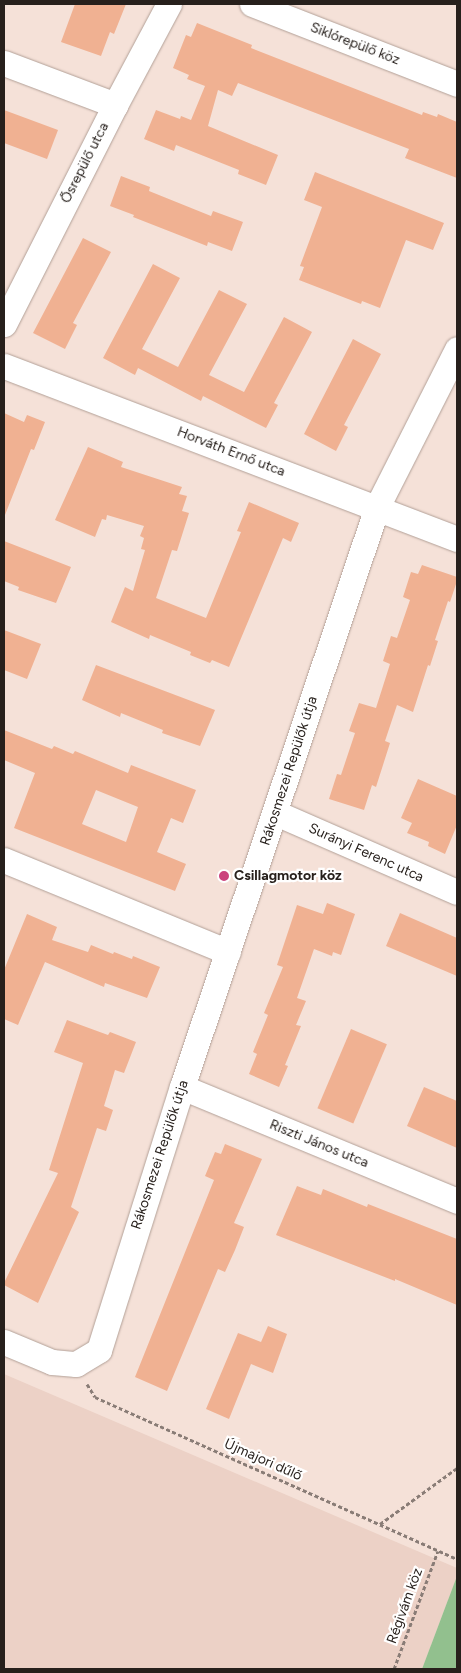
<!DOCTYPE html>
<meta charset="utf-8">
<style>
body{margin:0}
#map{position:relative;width:461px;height:1673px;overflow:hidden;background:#f5e1d8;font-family:Figtree,sans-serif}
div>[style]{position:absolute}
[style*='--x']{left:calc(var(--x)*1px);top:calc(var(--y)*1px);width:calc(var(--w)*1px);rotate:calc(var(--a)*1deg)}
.built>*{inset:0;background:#ecd1c6}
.forest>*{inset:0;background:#92c08e}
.building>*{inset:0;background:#f0b192;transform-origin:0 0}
.path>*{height:3px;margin-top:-1.5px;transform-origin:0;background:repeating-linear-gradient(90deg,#897c76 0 4px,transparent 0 6.5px)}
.roads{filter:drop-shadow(0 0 1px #b2a097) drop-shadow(0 0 1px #b2a097)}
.minor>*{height:25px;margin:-12.5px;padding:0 12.5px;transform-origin:12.5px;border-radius:12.5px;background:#fff}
.dots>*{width:14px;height:14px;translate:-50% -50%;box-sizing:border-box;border:2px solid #fff;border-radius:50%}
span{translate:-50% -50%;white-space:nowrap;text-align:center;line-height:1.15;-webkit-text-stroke:4.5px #fff;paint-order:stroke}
.street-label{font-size:14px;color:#27201c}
.poi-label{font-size:14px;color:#27201c;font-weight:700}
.left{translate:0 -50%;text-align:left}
.frame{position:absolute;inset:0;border:5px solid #27201c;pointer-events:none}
</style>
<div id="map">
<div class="built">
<i style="clip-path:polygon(4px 1374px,457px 1568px,457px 1576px,422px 1669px,4px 1669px)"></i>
</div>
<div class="forest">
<i style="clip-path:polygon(457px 1576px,457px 1669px,422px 1669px)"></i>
</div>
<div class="building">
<i style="clip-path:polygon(75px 4px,126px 4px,114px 34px,110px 32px,101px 56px,61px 42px)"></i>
<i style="clip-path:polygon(197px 23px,252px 45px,251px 48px,422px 115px,423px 112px,437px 117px,438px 114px,457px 122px,457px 178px,405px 158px,409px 149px,238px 83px,232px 96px,218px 90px,208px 126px,278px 155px,266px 185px,238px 174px,239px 170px,176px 145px,174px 151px,144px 139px,156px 110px,180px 119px,181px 116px,191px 120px,205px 86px,187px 79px,189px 75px,173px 68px,186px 35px,191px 37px)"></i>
<i style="clip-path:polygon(4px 110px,58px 130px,47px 159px,4px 143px)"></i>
<i style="clip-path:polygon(315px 172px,444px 223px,433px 250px,406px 240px,380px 308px,362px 301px,361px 304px,299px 280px,304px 267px,300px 266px,322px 207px,304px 200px)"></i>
<i style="clip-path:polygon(121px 176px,150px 187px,149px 191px,211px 216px,213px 211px,243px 222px,232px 251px,208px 242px,207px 246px,133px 217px,134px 215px,110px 206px)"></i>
<i style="clip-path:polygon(83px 238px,111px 252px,73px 323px,77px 325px,65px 349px,33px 333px)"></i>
<i style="clip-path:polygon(153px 264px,180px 278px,142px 349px,178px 367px,219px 290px,247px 304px,209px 375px,244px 392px,284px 317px,312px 332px,274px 403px,278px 405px,266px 428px,203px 396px,201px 401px,138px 368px,135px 375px,103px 358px)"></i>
<i style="clip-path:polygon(353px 339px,381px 354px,344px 425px,348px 427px,336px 451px,304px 434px)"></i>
<i style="clip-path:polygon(4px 413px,24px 422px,27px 415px,45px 422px,34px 450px,31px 449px,5px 515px)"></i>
<i style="clip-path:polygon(88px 447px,123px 462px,121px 467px,182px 487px,179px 494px,187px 496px,182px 511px,189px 513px,177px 551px,172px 550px,156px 598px,206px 618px,241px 532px,237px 531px,249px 502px,299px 523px,291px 542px,283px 538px,229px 667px,212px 660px,210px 663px,190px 655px,191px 652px,150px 635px,149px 639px,111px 622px,125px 587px,133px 591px,145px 550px,141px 549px,144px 538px,140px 536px,144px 526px,107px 515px,106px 520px,102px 519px,95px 537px,55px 520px)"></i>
<i style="clip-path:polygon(4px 541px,71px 567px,56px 603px,18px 590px,19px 587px,4px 581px)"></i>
<i style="clip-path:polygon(422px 565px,457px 577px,457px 581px,450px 602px,448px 601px,435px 640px,438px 641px,430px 666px,428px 665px,413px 712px,397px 705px,385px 741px,390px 743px,376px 787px,372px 785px,364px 810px,329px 799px,337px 774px,341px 775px,355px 733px,349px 731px,359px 703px,376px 708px,390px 664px,383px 661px,391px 636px,397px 638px,410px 600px,403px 597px,411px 572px,418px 574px)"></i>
<i style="clip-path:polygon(4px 630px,41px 644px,27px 679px,4px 670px)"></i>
<i style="clip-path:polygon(96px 665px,215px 710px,200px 746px,162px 733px,163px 730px,121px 713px,120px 717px,82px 700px)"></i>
<i style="clip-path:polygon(evenodd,4px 730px,52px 749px,54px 746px,73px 754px,75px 751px,128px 773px,131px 765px,196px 790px,183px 823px,171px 818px,157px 852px,186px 864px,175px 891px,14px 828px,35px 773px,4px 760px,4px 730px,96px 790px,138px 807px,126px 842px,82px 824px,96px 790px)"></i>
<i style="clip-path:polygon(418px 779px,457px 796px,457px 825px,445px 854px,428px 846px,429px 842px,407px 833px,412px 823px,401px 818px)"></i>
<i style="clip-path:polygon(327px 903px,355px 914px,341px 955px,333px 952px,332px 956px,314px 949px,297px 998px,306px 1001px,296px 1025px,301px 1026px,285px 1065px,288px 1066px,279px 1087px,249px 1074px,257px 1054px,253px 1052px,268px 1015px,264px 1013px,283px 967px,277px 965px,297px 905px,323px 914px)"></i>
<i style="clip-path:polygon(400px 913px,457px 938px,457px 976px,386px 946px)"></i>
<i style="clip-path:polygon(27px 914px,57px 927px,52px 940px,88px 952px,91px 945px,113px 954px,114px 952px,132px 959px,133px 956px,160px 967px,147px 998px,105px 983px,104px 987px,45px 962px,18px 1025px,4px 1019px,4px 970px)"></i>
<i style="clip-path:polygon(67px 1020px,108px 1035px,110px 1032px,136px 1042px,124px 1073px,115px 1070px,104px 1106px,113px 1110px,106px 1131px,97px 1128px,71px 1207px,79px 1212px,38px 1303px,4px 1285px,4px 1283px,58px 1173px,49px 1170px,83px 1063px,54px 1052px)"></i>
<i style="left:351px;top:1029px;width:39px;height:86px;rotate:23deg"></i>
<i style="clip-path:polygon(424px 1087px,457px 1101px,457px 1148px,407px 1126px)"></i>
<i style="clip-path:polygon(225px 1144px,262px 1159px,234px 1223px,244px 1227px,235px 1250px,225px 1272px,218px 1269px,167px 1391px,135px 1377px,214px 1180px,205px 1176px,215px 1152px,221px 1154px)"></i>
<i style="clip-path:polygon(297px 1186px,321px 1195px,323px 1189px,367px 1207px,368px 1204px,457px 1239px,457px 1305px,395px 1279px,395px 1281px,276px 1235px)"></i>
<i style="clip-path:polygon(268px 1326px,287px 1334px,273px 1373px,251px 1364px,229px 1419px,206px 1409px,238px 1333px,261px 1342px)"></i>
</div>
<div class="path">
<i style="--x:87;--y:1384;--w:15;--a:58"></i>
<i style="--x:95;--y:1397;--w:397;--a:24.1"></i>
<i style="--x:380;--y:1524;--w:95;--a:-36"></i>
<i style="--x:394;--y:1669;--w:126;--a:-69.6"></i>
</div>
<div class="roads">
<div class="minor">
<i style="--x:252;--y:4;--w:220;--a:21.3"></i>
<i style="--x:4;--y:63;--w:119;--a:20.7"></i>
<i style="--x:4;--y:324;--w:246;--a:-63.1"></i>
<i style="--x:115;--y:105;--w:115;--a:-61.9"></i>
<i style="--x:4;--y:366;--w:485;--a:20.9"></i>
<i style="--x:276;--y:813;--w:197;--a:23.6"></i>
<i style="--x:4;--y:860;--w:242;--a:22.3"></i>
<i style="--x:182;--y:1087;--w:298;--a:22.5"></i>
<i style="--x:4;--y:1342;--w:52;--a:22.6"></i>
<i style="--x:52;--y:1362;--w:24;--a:5"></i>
<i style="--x:76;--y:1364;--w:27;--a:-31"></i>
<i style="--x:99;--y:1350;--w:276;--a:-72.5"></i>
<i style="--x:182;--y:1087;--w:612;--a:-71.42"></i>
<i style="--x:377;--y:507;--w:177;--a:-63.1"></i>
</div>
</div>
<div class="dots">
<i style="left:224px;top:876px;background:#cb427d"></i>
</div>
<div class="street-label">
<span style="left:355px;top:44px;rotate:21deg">Siklórepülő köz</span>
<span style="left:85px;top:163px;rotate:-63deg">Ősrepülő utca</span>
<span style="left:231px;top:452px;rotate:21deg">Horváth Ernő utca</span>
<span style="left:289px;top:771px;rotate:-72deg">Rákosmezei Repülők útja</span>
<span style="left:366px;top:853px;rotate:24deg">Surányi Ferenc utca</span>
<span style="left:319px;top:1144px;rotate:22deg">Riszti János utca</span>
<span style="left:160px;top:1155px;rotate:-72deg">Rákosmezei Repülők útja</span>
<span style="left:263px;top:1460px;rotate:24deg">Újmajori dűlő</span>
<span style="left:405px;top:1606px;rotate:-70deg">Régivám köz</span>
</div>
<div class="poi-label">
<span class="left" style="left:234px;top:876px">Csillagmotor köz</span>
</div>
<div class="frame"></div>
</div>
